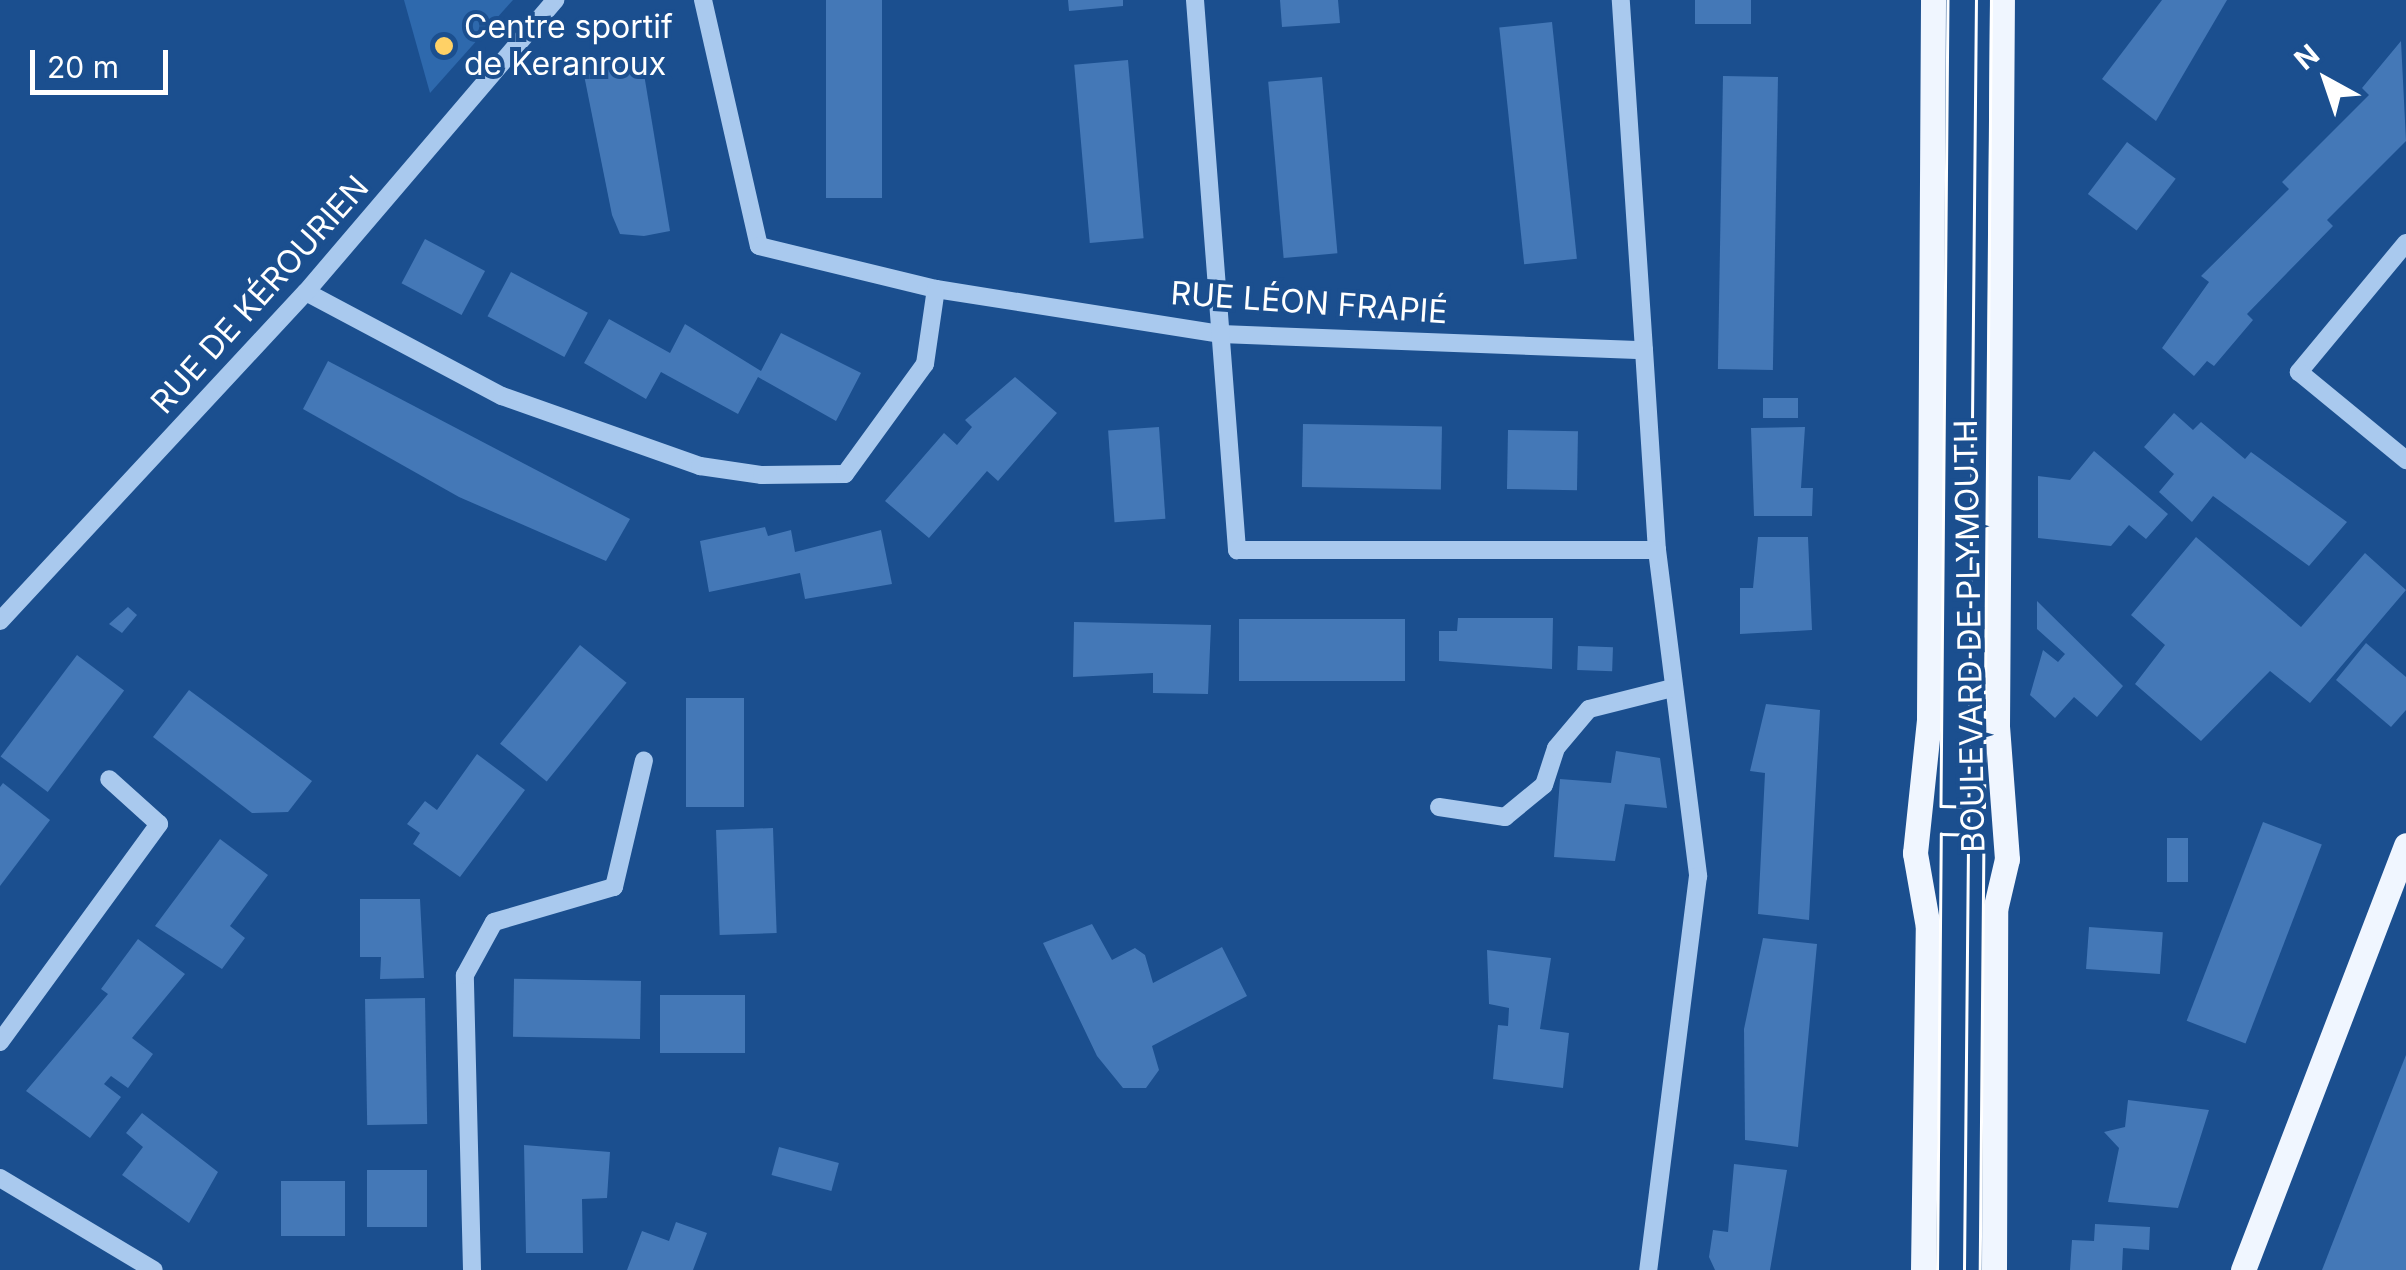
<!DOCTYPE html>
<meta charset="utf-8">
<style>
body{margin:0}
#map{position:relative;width:2406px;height:1270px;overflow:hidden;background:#1b4f8f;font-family:Inter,sans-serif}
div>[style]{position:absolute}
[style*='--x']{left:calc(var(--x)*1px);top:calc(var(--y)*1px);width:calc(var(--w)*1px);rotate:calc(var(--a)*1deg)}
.green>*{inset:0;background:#2e69ad}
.building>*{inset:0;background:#4478b7;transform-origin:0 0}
.minor>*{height:18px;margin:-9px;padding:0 9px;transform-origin:9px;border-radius:9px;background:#a9c9ee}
.major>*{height:25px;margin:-12.5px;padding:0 12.5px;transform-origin:12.5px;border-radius:12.5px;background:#f0f6ff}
.tram>*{height:2.5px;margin:-1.25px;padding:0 1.25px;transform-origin:1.25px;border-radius:1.25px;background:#fff}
.dots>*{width:28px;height:28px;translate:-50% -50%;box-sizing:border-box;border:5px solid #1b4f8f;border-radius:50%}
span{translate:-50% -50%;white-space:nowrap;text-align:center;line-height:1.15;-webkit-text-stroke:8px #1b4f8f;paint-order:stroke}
.poi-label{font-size:32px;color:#fff}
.left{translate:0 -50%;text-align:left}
.street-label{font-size:32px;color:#fff}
.north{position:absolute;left:2276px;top:30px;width:100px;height:100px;-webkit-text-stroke:8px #1b4f8f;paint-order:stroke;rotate:320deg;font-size:28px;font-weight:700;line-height:40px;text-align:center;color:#fff}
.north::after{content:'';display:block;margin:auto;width:35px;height:45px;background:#fff;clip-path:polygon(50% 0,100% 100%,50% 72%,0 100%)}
.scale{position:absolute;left:30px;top:50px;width:138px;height:45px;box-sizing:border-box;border:5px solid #fff;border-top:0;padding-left:12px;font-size:30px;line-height:35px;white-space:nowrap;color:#fff;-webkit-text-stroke:8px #1b4f8f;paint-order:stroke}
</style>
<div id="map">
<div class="green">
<i style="clip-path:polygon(404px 0,513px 0,430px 93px)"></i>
</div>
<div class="building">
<i style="left:826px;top:0;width:56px;height:198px"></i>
<i style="clip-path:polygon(1068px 0,1123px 0,1123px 6px,1069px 11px)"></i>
<i style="clip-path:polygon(1280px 0,1338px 0,1340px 23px,1282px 27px)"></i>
<i style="left:1695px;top:0;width:56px;height:24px"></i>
<i style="clip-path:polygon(2162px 0,2227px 0,2156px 121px,2102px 79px)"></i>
<i style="left:1552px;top:22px;width:238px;height:53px;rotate:84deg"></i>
<i style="clip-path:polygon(2401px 41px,2406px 141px,2327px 220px,2333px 226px,2247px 314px,2253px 320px,2214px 366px,2207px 361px,2194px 376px,2162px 348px,2209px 282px,2201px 276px,2289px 189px,2282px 182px,2369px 95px,2362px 88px)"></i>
<i style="left:1128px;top:60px;width:179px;height:54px;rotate:85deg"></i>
<i style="clip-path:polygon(642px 62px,670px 231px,644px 236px,620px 234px,612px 215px,584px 75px)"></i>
<i style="left:1723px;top:76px;width:55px;height:293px;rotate:1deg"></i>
<i style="left:1322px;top:77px;width:177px;height:54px;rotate:85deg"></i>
<i style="left:2127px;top:142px;width:61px;height:65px;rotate:37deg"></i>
<i style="left:425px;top:239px;width:68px;height:50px;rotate:28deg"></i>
<i style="left:511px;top:272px;width:87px;height:50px;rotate:28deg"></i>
<i style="clip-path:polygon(609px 319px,670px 353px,685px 324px,761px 371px,781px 333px,861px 373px,836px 421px,758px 377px,738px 414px,661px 372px,646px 399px,584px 363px)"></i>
<i style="clip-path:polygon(328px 361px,630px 519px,606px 561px,459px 497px,303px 409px)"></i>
<i style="clip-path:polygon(1015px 377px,1057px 413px,998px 481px,987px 471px,929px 538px,885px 501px,944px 433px,957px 445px,972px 427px,965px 420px)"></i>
<i style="left:1763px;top:398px;width:35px;height:20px"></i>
<i style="clip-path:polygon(2174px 413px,2193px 430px,2201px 422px,2245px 459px,2251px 452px,2347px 522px,2309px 566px,2213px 496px,2192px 522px,2159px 492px,2174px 474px,2144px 447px)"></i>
<i style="left:1303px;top:424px;width:139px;height:63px;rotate:1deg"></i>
<i style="left:1159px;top:427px;width:92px;height:51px;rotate:86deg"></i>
<i style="clip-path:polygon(1805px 427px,1801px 488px,1813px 488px,1812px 516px,1754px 516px,1751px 428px)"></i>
<i style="left:1508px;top:430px;width:70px;height:59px;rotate:1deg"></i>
<i style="clip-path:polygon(2094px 451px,2168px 514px,2146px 539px,2129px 525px,2111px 546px,2038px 538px,2038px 476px,2070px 480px)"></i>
<i style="clip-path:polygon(765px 527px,768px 536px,791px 530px,795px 552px,881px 530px,892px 584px,805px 599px,800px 573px,709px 592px,700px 541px)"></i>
<i style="clip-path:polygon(1758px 537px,1808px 537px,1812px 630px,1740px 634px,1740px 588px,1753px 588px)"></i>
<i style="clip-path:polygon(2196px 537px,2301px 627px,2365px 553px,2406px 590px,2310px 703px,2270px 671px,2201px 741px,2135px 684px,2165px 645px,2131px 615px)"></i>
<i style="clip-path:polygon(2037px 601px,2123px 686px,2097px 717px,2074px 697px,2055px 718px,2030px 695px,2043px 650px,2058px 662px,2065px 654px,2037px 629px)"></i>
<i style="clip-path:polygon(128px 607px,137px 615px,122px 633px,109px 624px)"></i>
<i style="clip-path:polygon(1458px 618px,1553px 618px,1552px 669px,1439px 661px,1439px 631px,1457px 631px)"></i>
<i style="left:1239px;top:619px;width:166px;height:62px"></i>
<i style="clip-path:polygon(1074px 622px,1211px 625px,1208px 694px,1153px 693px,1153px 673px,1073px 677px)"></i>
<i style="clip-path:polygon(2366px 643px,2406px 677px,2406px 710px,2391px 727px,2336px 680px)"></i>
<i style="left:580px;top:645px;width:60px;height:127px;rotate:39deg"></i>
<i style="left:1578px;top:646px;width:35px;height:24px;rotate:2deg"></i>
<i style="left:77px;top:655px;width:59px;height:127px;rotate:37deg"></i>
<i style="clip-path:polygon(189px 690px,312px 781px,288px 812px,252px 813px,153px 737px)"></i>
<i style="left:686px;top:698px;width:58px;height:109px"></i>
<i style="clip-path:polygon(1766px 704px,1820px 710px,1809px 920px,1758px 914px,1765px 773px,1750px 771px)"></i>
<i style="clip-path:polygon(1616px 751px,1660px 758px,1667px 808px,1625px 804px,1615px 861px,1554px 857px,1560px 779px,1611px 783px)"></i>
<i style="clip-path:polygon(477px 754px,525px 790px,460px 877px,413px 844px,420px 833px,407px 824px,425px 801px,437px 810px)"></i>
<i style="clip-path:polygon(3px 783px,50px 820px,0 886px,0 787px)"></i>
<i style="left:2263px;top:822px;width:63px;height:213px;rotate:21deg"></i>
<i style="left:773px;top:828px;width:105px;height:57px;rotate:88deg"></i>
<i style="left:2167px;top:838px;width:21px;height:44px"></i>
<i style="clip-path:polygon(220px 839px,268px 875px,230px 926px,245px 938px,222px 969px,155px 926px)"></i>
<i style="clip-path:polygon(360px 899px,420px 899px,424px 978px,380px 979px,381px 957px,360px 957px)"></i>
<i style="clip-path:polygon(1092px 924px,1112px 960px,1135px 948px,1145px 955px,1153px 983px,1222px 947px,1247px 996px,1152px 1046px,1159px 1070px,1146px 1088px,1123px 1088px,1097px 1056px,1043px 943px)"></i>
<i style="left:2089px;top:927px;width:74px;height:42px;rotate:4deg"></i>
<i style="clip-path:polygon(1763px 938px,1817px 944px,1798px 1147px,1745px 1140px,1744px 1029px)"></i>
<i style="clip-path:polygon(138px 939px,185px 974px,132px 1038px,153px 1054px,128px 1088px,111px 1076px,104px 1084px,121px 1097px,90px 1138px,26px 1091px,108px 994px,101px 989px)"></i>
<i style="clip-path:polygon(1487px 950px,1551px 958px,1540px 1029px,1569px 1033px,1563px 1088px,1493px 1079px,1498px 1025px,1508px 1026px,1509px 1008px,1489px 1004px)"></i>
<i style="left:641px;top:981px;width:58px;height:127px;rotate:91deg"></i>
<i style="left:660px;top:995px;width:85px;height:58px"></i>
<i style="left:425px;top:998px;width:126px;height:60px;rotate:89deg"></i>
<i style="clip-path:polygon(2406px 1055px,2406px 1270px,2322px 1270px,2387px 1103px)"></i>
<i style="clip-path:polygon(2128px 1100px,2209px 1110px,2178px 1208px,2108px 1202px,2119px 1148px,2104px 1132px,2125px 1127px)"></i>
<i style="clip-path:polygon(142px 1113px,218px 1172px,189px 1223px,122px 1175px,143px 1147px,126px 1133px)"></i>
<i style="clip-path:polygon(524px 1145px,610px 1152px,607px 1198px,582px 1199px,583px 1253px,526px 1253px)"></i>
<i style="left:779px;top:1147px;width:62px;height:29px;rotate:15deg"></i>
<i style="clip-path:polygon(1734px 1164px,1787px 1170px,1770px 1270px,1715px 1270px,1709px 1257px,1713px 1230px,1728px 1232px)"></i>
<i style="left:367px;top:1170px;width:60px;height:57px"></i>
<i style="left:281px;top:1181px;width:64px;height:55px"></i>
<i style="clip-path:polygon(676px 1222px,707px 1233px,693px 1270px,627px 1270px,642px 1231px,669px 1241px)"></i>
<i style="clip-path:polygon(2095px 1224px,2150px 1227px,2149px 1250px,2123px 1248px,2122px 1270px,2070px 1270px,2072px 1240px,2094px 1241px)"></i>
</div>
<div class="minor">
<i style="--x:703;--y:0;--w:252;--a:77.2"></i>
<i style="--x:759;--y:246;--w:182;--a:13.7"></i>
<i style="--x:936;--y:289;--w:289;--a:9"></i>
<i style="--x:1221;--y:334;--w:423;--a:2.2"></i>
<i style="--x:1644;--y:350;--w:351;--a:-93.8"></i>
<i style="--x:1195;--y:0;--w:552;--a:85.63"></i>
<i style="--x:1237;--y:550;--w:420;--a:0"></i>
<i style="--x:2406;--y:243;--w:168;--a:129.7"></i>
<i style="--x:2299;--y:372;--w:139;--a:39.4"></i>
<i style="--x:306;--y:292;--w:222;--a:28"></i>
<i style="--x:502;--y:396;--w:210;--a:19.5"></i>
<i style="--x:700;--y:466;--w:63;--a:8.3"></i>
<i style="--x:762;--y:475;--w:83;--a:-0.7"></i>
<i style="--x:845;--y:474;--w:136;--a:-54"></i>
<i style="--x:925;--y:364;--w:76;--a:-81.7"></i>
<i style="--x:1644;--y:350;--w:200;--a:86.3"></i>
<i style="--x:1657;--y:550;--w:329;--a:82.8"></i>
<i style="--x:1698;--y:876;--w:397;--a:97.2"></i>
<i style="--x:0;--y:621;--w:449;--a:-47.1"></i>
<i style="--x:306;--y:292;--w:384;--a:-49.5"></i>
<i style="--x:1439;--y:807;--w:67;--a:8.6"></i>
<i style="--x:1505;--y:817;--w:50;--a:-39.4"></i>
<i style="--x:1544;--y:785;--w:39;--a:-72"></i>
<i style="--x:1556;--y:748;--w:51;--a:-49.8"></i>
<i style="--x:1589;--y:709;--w:86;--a:-14.2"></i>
<i style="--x:0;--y:1042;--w:270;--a:-53.9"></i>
<i style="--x:159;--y:824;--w:67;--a:-138"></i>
<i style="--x:0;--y:1178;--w:179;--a:30.9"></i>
<i style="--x:472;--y:1270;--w:295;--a:-91.4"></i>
<i style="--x:465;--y:975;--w:60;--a:-61.3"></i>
<i style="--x:494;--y:922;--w:125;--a:-16.3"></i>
<i style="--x:614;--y:887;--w:130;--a:-76.7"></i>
</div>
<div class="major">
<i style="--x:1923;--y:1270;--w:343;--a:-89.2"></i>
<i style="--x:1928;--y:927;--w:75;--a:-100"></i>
<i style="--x:1915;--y:853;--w:135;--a:-84"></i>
<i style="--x:1929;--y:719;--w:719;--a:-89.68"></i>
<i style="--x:1994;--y:1270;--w:360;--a:-89.8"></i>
<i style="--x:1995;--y:910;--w:52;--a:-76.8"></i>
<i style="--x:2007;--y:859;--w:132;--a:-94.3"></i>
<i style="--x:1997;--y:727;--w:727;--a:-89.61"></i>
<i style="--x:2243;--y:1270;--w:455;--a:-69"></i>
</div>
<div class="tram">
<i style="--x:1948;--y:0;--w:806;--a:90.5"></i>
<i style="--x:1941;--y:806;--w:43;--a:1.3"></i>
<i style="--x:1984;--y:807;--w:807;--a:-89.5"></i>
<i style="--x:1937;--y:1270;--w:436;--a:-89.5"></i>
<i style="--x:1941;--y:834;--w:43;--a:1.3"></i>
<i style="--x:1984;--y:835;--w:435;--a:90.5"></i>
<i style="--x:1964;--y:1270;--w:1270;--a:-89.46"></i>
</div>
<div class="dots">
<i style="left:444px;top:46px;background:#ffd166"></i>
</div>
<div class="poi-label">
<span class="left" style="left:464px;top:46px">Centre sportif<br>de Keranroux</span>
</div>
<div class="street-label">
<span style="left:260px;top:295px;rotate:-48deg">RUE DE KÉROURIEN</span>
<span style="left:1309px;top:303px;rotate:4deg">RUE LÉON FRAPIÉ</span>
<span style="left:1970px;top:636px;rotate:-91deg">BOULEVARD DE PLYMOUTH</span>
</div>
<div class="north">N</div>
<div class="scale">20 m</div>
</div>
